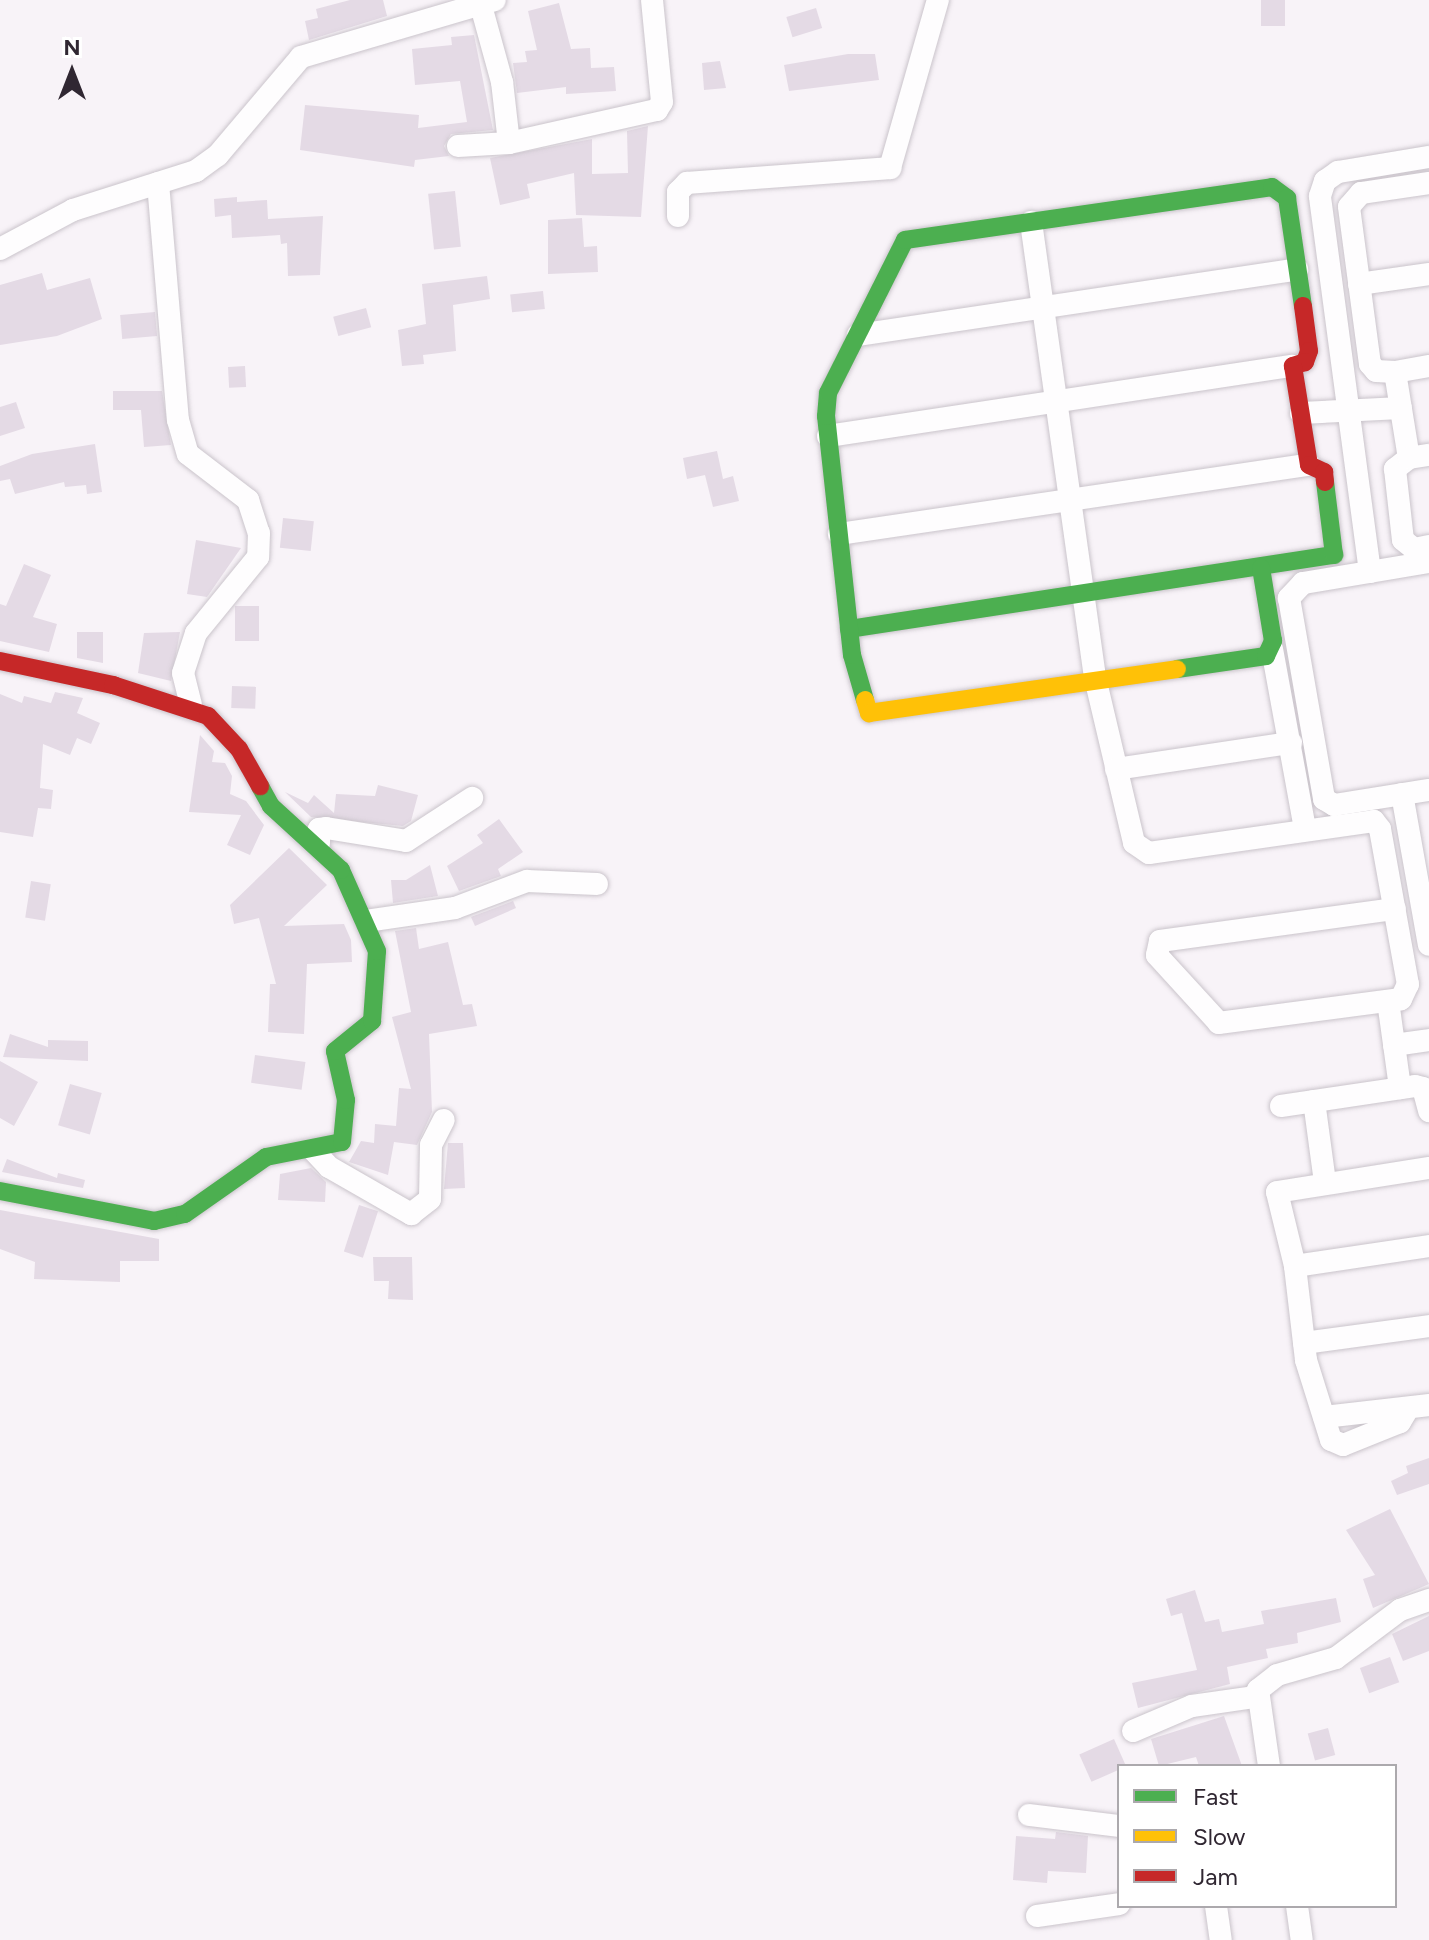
<!DOCTYPE html>
<style>
body{margin:0}
#map{position:relative;width:1429px;height:1940px;overflow:hidden;background:#f8f3f8;font-family:Figtree,sans-serif}
div>[style]{position:absolute}
[style*='--x']{left:calc(var(--x)*1px);top:calc(var(--y)*1px);width:calc(var(--w)*1px);rotate:calc(var(--a)*1deg)}
.building>*{inset:0;background:#e4dae5;transform-origin:0 0}
.roads{filter:drop-shadow(0 0 2px #cac4cb) drop-shadow(0 0 2px #cac4cb)}
.street>*{height:22px;margin:-11px;padding:0 11px;transform-origin:11px;border-radius:11px;background:#fefdfe}
.fast>*{height:18px;margin:-9px;padding:0 9px;transform-origin:9px;border-radius:9px;background:#4caf50}
.slow>*{height:18px;margin:-9px;padding:0 9px;transform-origin:9px;border-radius:9px;background:#ffc107}
.jam>*{height:18px;margin:-9px;padding:0 9px;transform-origin:9px;border-radius:9px;background:#c62828}
span{translate:-50% -50%;white-space:nowrap;text-align:center;line-height:1.15;-webkit-text-stroke:6px #fff;paint-order:stroke}
.legend{position:absolute;left:1117px;top:1764px;width:280px;height:144px;box-sizing:border-box;background:#fff;border:2px solid #aca9ad;margin:0;padding:10px 14px;list-style:none;font-size:24px;color:#302732}
.legend li{display:flex;align-items:center;gap:16px;height:40px}
.legend b{width:40px;border:2px solid #aca9ad}
.north{position:absolute;left:32px;top:32px;width:80px;height:80px;-webkit-text-stroke:6px #fff;paint-order:stroke;rotate:0deg;font-size:22px;font-weight:700;line-height:32px;text-align:center;color:#302732}
.north::after{content:'';display:block;margin:auto;width:28px;height:36px;background:#302732;clip-path:polygon(50% 0,100% 100%,50% 72%,0 100%)}
</style>
<div id="map">
<div class="building">
<i style="clip-path:polygon(350px 0,383px 0,387px 16px,309px 40px,305px 21px,318px 18px,316px 9px)"></i>
<i style="left:1261px;top:0;width:24px;height:26px"></i>
<i style="clip-path:polygon(559px 3px,571px 49px,590px 48px,591px 68px,614px 67px,616px 91px,566px 94px,566px 87px,517px 93px,513px 63px,527px 62px,525px 51px,537px 50px,528px 11px)"></i>
<i style="left:816px;top:8px;width:21px;height:31px;rotate:73deg"></i>
<i style="clip-path:polygon(474px 35px,493px 130px,451px 134px,444px 146px,449px 156px,415px 160px,414px 167px,300px 150px,305px 105px,419px 115px,418px 128px,467px 122px,460px 81px,415px 85px,412px 49px,452px 45px,451px 37px)"></i>
<i style="clip-path:polygon(848px 54px,875px 54px,879px 80px,789px 91px,784px 65px)"></i>
<i style="clip-path:polygon(720px 61px,726px 88px,704px 90px,702px 63px)"></i>
<i style="clip-path:polygon(648px 126px,641px 217px,576px 215px,574px 173px,527px 184px,530px 198px,500px 205px,490px 158px,592px 139px,592px 174px,628px 173px,627px 131px)"></i>
<i style="left:455px;top:191px;width:56px;height:27px;rotate:84deg"></i>
<i style="clip-path:polygon(237px 197px,237px 202px,267px 200px,268px 219px,323px 216px,320px 275px,288px 276px,287px 243px,281px 244px,280px 235px,232px 238px,231px 215px,215px 217px,214px 199px)"></i>
<i style="clip-path:polygon(582px 218px,584px 247px,597px 246px,598px 272px,548px 274px,548px 220px)"></i>
<i style="clip-path:polygon(42px 273px,47px 290px,90px 278px,102px 319px,57px 336px,0 345px,0 285px)"></i>
<i style="clip-path:polygon(487px 276px,490px 299px,453px 305px,456px 351px,423px 355px,424px 364px,402px 366px,398px 330px,426px 324px,422px 284px)"></i>
<i style="left:543px;top:291px;width:18px;height:33px;rotate:84deg"></i>
<i style="left:366px;top:308px;width:20px;height:34px;rotate:75deg"></i>
<i style="left:155px;top:312px;width:24px;height:35px;rotate:85deg"></i>
<i style="left:245px;top:366px;width:21px;height:17px;rotate:87deg"></i>
<i style="clip-path:polygon(113px 391px,162px 391px,171px 445px,144px 447px,141px 410px,113px 410px)"></i>
<i style="clip-path:polygon(16px 402px,25px 428px,0 436px,0 407px)"></i>
<i style="clip-path:polygon(95px 444px,102px 492px,87px 494px,86px 485px,65px 487px,64px 482px,15px 494px,10px 479px,0 481px,0 466px,32px 454px)"></i>
<i style="clip-path:polygon(717px 451px,723px 479px,733px 476px,739px 501px,713px 507px,705px 475px,687px 479px,683px 458px)"></i>
<i style="left:283px;top:518px;width:31px;height:30px;rotate:6deg"></i>
<i style="clip-path:polygon(196px 540px,241px 548px,207px 597px,187px 594px)"></i>
<i style="clip-path:polygon(24px 564px,51px 575px,33px 617px,57px 624px,49px 652px,0 641px,0 604px,6px 606px)"></i>
<i style="left:259px;top:606px;width:35px;height:24px;rotate:90deg"></i>
<i style="clip-path:polygon(77px 632px,103px 632px,103px 663px,77px 658px)"></i>
<i style="clip-path:polygon(180px 632px,171px 681px,138px 673px,144px 633px)"></i>
<i style="left:232px;top:686px;width:24px;height:22px;rotate:2deg"></i>
<i style="clip-path:polygon(55px 692px,83px 698px,77px 713px,100px 723px,91px 744px,77px 738px,70px 755px,43px 744px,40px 788px,53px 790px,51px 809px,38px 808px,33px 837px,0 832px,0 694px,22px 703px,24px 696px,51px 703px)"></i>
<i style="clip-path:polygon(200px 735px,214px 751px,212px 762px,225px 763px,232px 776px,230px 794px,246px 801px,264px 825px,250px 855px,227px 845px,241px 815px,189px 812px)"></i>
<i style="clip-path:polygon(378px 785px,418px 795px,411px 821px,403px 826px,311px 817px,285px 792px,308px 803px,314px 795px,334px 813px,336px 794px,375px 796px)"></i>
<i style="clip-path:polygon(499px 819px,523px 852px,498px 869px,501px 876px,459px 891px,447px 866px,483px 843px,477px 835px)"></i>
<i style="clip-path:polygon(289px 848px,327px 885px,284px 926px,344px 924px,351px 940px,352px 962px,307px 964px,304px 1034px,268px 1032px,270px 984px,276px 984px,259px 918px,234px 924px,230px 905px)"></i>
<i style="clip-path:polygon(430px 865px,438px 896px,393px 903px,391px 880px,406px 880px)"></i>
<i style="left:31px;top:881px;width:20px;height:37px;rotate:9deg"></i>
<i style="clip-path:polygon(513px 901px,516px 908px,475px 926px,471px 917px)"></i>
<i style="clip-path:polygon(416px 928px,419px 949px,448px 942px,463px 1005px,472px 1004px,477px 1026px,429px 1034px,432px 1112px,417px 1145px,394px 1142px,388px 1175px,349px 1162px,361px 1141px,374px 1143px,375px 1124px,396px 1126px,399px 1088px,411px 1089px,392px 1017px,411px 1012px,395px 931px)"></i>
<i style="clip-path:polygon(10px 1034px,48px 1047px,48px 1040px,88px 1041px,88px 1061px,3px 1057px)"></i>
<i style="left:255px;top:1055px;width:51px;height:28px;rotate:8deg"></i>
<i style="clip-path:polygon(0 1061px,38px 1082px,14px 1126px,0 1118px)"></i>
<i style="left:70px;top:1084px;width:33px;height:43px;rotate:16deg"></i>
<i style="clip-path:polygon(448px 1143px,463px 1143px,465px 1188px,444px 1189px)"></i>
<i style="clip-path:polygon(7px 1159px,57px 1178px,58px 1173px,85px 1180px,83px 1188px,2px 1172px)"></i>
<i style="clip-path:polygon(311px 1168px,326px 1182px,325px 1202px,278px 1200px,280px 1174px)"></i>
<i style="left:359px;top:1205px;width:20px;height:49px;rotate:18deg"></i>
<i style="clip-path:polygon(0 1210px,159px 1239px,159px 1261px,120px 1261px,120px 1282px,34px 1279px,35px 1262px,0 1249px)"></i>
<i style="clip-path:polygon(373px 1257px,412px 1257px,413px 1300px,388px 1299px,389px 1281px,374px 1281px)"></i>
<i style="clip-path:polygon(1429px 1458px,1429px 1484px,1397px 1495px,1391px 1481px,1408px 1473px,1406px 1466px)"></i>
<i style="clip-path:polygon(1390px 1509px,1429px 1584px,1373px 1608px,1363px 1579px,1375px 1575px,1346px 1530px)"></i>
<i style="clip-path:polygon(1195px 1590px,1205px 1622px,1219px 1619px,1222px 1632px,1264px 1624px,1261px 1611px,1336px 1598px,1341px 1622px,1297px 1633px,1298px 1643px,1266px 1649px,1268px 1658px,1227px 1667px,1230px 1684px,1138px 1708px,1132px 1683px,1197px 1670px,1182px 1613px,1171px 1616px,1166px 1599px)"></i>
<i style="clip-path:polygon(1429px 1616px,1429px 1651px,1403px 1661px,1392px 1634px)"></i>
<i style="left:1390px;top:1657px;width:27px;height:32px;rotate:70deg"></i>
<i style="clip-path:polygon(1224px 1716px,1242px 1766px,1199px 1766px,1196px 1757px,1159px 1766px,1151px 1739px)"></i>
<i style="left:1328px;top:1728px;width:28px;height:21px;rotate:75deg"></i>
<i style="left:1114px;top:1739px;width:30px;height:38px;rotate:66deg"></i>
<i style="clip-path:polygon(1056px 1832px,1088px 1836px,1086px 1873px,1048px 1871px,1047px 1883px,1013px 1880px,1016px 1836px,1055px 1839px)"></i>
</div>
<div class="roads">
<div class="street">
<i style="--x:509;--y:143;--w:152;--a:-12.6"></i>
<i style="--x:657;--y:110;--w:9;--a:-58"></i>
<i style="--x:662;--y:102;--w:102;--a:-95.6"></i>
<i style="--x:458;--y:146;--w:51;--a:-3.4"></i>
<i style="--x:509;--y:143;--w:61;--a:-96.5"></i>
<i style="--x:502;--y:82;--w:83;--a:-105.4"></i>
<i style="--x:158;--y:183;--w:238;--a:85.2"></i>
<i style="--x:178;--y:420;--w:35;--a:74"></i>
<i style="--x:188;--y:454;--w:76;--a:37.5"></i>
<i style="--x:248;--y:500;--w:35;--a:72"></i>
<i style="--x:259;--y:533;--w:24;--a:92"></i>
<i style="--x:258;--y:557;--w:98;--a:129.2"></i>
<i style="--x:196;--y:633;--w:42;--a:108"></i>
<i style="--x:183;--y:673;--w:33;--a:76"></i>
<i style="--x:1429;--y:183;--w:69;--a:171.6"></i>
<i style="--x:1361;--y:193;--w:18;--a:131"></i>
<i style="--x:1349;--y:207;--w:158;--a:82.4"></i>
<i style="--x:1370;--y:364;--w:9;--a:49"></i>
<i style="--x:1376;--y:371;--w:19;--a:3"></i>
<i style="--x:1395;--y:372;--w:87;--a:80.8"></i>
<i style="--x:1409;--y:458;--w:18;--a:142"></i>
<i style="--x:1395;--y:469;--w:71;--a:83.6"></i>
<i style="--x:1403;--y:540;--w:14;--a:39"></i>
<i style="--x:1414;--y:549;--w:15;--a:-11"></i>
<i style="--x:678;--y:216;--w:24;--a:-90"></i>
<i style="--x:678;--y:192;--w:13;--a:-45"></i>
<i style="--x:687;--y:183;--w:204;--a:-4.2"></i>
<i style="--x:890;--y:168;--w:175;--a:-74.1"></i>
<i style="--x:1031;--y:222;--w:465;--a:82"></i>
<i style="--x:1096;--y:682;--w:165;--a:76.7"></i>
<i style="--x:1134;--y:843;--w:18;--a:34"></i>
<i style="--x:1149;--y:853;--w:227;--a:-8.1"></i>
<i style="--x:1374;--y:821;--w:10;--a:53"></i>
<i style="--x:1380;--y:829;--w:158;--a:79.8"></i>
<i style="--x:1408;--y:984;--w:17;--a:115"></i>
<i style="--x:1401;--y:999;--w:184;--a:172.5"></i>
<i style="--x:1219;--y:1023;--w:92;--a:-132.4"></i>
<i style="--x:1157;--y:955;--w:14;--a:-78"></i>
<i style="--x:1160;--y:941;--w:237;--a:-7.8"></i>
<i style="--x:0;--y:249;--w:83;--a:-28.1"></i>
<i style="--x:73;--y:210;--w:129;--a:-17.6"></i>
<i style="--x:196;--y:171;--w:27;--a:-36"></i>
<i style="--x:218;--y:155;--w:128;--a:-49.7"></i>
<i style="--x:301;--y:57;--w:202;--a:-16.4"></i>
<i style="--x:1359;--y:284;--w:71;--a:-8.1"></i>
<i style="--x:858;--y:335;--w:444;--a:-8.5"></i>
<i style="--x:1395;--y:372;--w:35;--a:-10"></i>
<i style="--x:1301;--y:413;--w:100;--a:-2.9"></i>
<i style="--x:828;--y:436;--w:470;--a:-8.6"></i>
<i style="--x:1409;--y:458;--w:20;--a:-9"></i>
<i style="--x:839;--y:534;--w:475;--a:-8.4"></i>
<i style="--x:1429;--y:562;--w:128;--a:170.5"></i>
<i style="--x:1303;--y:583;--w:21;--a:133"></i>
<i style="--x:1289;--y:598;--w:204;--a:80.1"></i>
<i style="--x:1324;--y:799;--w:12;--a:31"></i>
<i style="--x:1334;--y:805;--w:96;--a:-9"></i>
<i style="--x:1370;--y:572;--w:379;--a:-97.6"></i>
<i style="--x:1320;--y:196;--w:16;--a:-72"></i>
<i style="--x:1325;--y:181;--w:16;--a:-35"></i>
<i style="--x:1338;--y:172;--w:92;--a:-9.4"></i>
<i style="--x:1272;--y:649;--w:183;--a:79.6"></i>
<i style="--x:1116;--y:769;--w:177;--a:-8.5"></i>
<i style="--x:1402;--y:794;--w:153;--a:79.9"></i>
<i style="--x:319;--y:843;--w:14;--a:-90"></i>
<i style="--x:319;--y:829;--w:7;--a:-8"></i>
<i style="--x:326;--y:828;--w:81;--a:9.2"></i>
<i style="--x:406;--y:841;--w:79;--a:-33.1"></i>
<i style="--x:366;--y:921;--w:90;--a:-8.3"></i>
<i style="--x:455;--y:908;--w:77;--a:-20.6"></i>
<i style="--x:527;--y:881;--w:70;--a:2.5"></i>
<i style="--x:1388;--y:1001;--w:88;--a:82.1"></i>
<i style="--x:1394;--y:1045;--w:35;--a:-8"></i>
<i style="--x:1314;--y:1101;--w:82;--a:82.3"></i>
<i style="--x:1281;--y:1106;--w:135;--a:-8.5"></i>
<i style="--x:1415;--y:1086;--w:8;--a:14"></i>
<i style="--x:1423;--y:1088;--w:24;--a:75"></i>
<i style="--x:314;--y:1151;--w:22;--a:47"></i>
<i style="--x:329;--y:1167;--w:95;--a:29.8"></i>
<i style="--x:411;--y:1214;--w:24;--a:-38"></i>
<i style="--x:430;--y:1199;--w:54;--a:-88.9"></i>
<i style="--x:431;--y:1145;--w:28;--a:-63"></i>
<i style="--x:1295;--y:1266;--w:135;--a:-8.5"></i>
<i style="--x:1304;--y:1343;--w:126;--a:-7.7"></i>
<i style="--x:1406;--y:1412;--w:12;--a:121"></i>
<i style="--x:1400;--y:1422;--w:61;--a:158"></i>
<i style="--x:1343;--y:1445;--w:13;--a:-157"></i>
<i style="--x:1331;--y:1440;--w:84;--a:-107.4"></i>
<i style="--x:1306;--y:1360;--w:95;--a:-96.7"></i>
<i style="--x:1295;--y:1266;--w:76;--a:-103.7"></i>
<i style="--x:1277;--y:1192;--w:154;--a:-9"></i>
<i style="--x:1324;--y:1417;--w:106;--a:-6.5"></i>
<i style="--x:1133;--y:1731;--w:64;--a:-23"></i>
<i style="--x:1192;--y:1706;--w:64;--a:-8.1"></i>
<i style="--x:1269;--y:1766;--w:77;--a:-98.2"></i>
<i style="--x:1258;--y:1690;--w:24;--a:-38"></i>
<i style="--x:1277;--y:1675;--w:61;--a:-16.1"></i>
<i style="--x:1336;--y:1658;--w:80;--a:-36.9"></i>
<i style="--x:1400;--y:1610;--w:31;--a:-19"></i>
<i style="--x:1029;--y:1815;--w:91;--a:7"></i>
<i style="--x:1216;--y:1906;--w:34;--a:82"></i>
<i style="--x:1297;--y:1906;--w:34;--a:82"></i>
<i style="--x:1037;--y:1916;--w:83;--a:-8.3"></i>
</div>
<div class="fast">
<i style="--x:849;--y:629;--w:491;--a:-8.7"></i>
<i style="--x:1334;--y:555;--w:74;--a:-97"></i>
<i style="--x:1177;--y:669;--w:90;--a:-8.3"></i>
<i style="--x:1266;--y:656;--w:17;--a:-65"></i>
<i style="--x:1273;--y:641;--w:74;--a:-99.3"></i>
<i style="--x:865;--y:700;--w:47;--a:-106.1"></i>
<i style="--x:852;--y:655;--w:240;--a:-96.2"></i>
<i style="--x:826;--y:416;--w:23;--a:-85"></i>
<i style="--x:828;--y:393;--w:171;--a:-63.3"></i>
<i style="--x:905;--y:240;--w:371;--a:-8.2"></i>
<i style="--x:1272;--y:187;--w:19;--a:36"></i>
<i style="--x:1287;--y:198;--w:109;--a:81.6"></i>
<i style="--x:0;--y:1191;--w:157;--a:11"></i>
<i style="--x:154;--y:1221;--w:32;--a:-13"></i>
<i style="--x:185;--y:1214;--w:99;--a:-35.1"></i>
<i style="--x:266;--y:1157;--w:77;--a:-11.2"></i>
<i style="--x:342;--y:1142;--w:42;--a:-84.6"></i>
<i style="--x:346;--y:1100;--w:50;--a:-102.7"></i>
<i style="--x:335;--y:1051;--w:48;--a:-39"></i>
<i style="--x:372;--y:1021;--w:70;--a:-85.9"></i>
<i style="--x:377;--y:951;--w:89;--a:-114"></i>
<i style="--x:341;--y:870;--w:95;--a:-137.6"></i>
<i style="--x:271;--y:806;--w:23;--a:-119"></i>
</div>
<div class="slow">
<i style="--x:865;--y:700;--w:14;--a:73"></i>
<i style="--x:869;--y:713;--w:311;--a:-8.1"></i>
</div>
<div class="jam">
<i style="--x:1303;--y:306;--w:45;--a:82.4"></i>
<i style="--x:1309;--y:351;--w:12;--a:110"></i>
<i style="--x:1305;--y:362;--w:13;--a:162"></i>
<i style="--x:1293;--y:366;--w:100;--a:80.8"></i>
<i style="--x:1309;--y:465;--w:17;--a:25"></i>
<i style="--x:1324;--y:472;--w:10;--a:84"></i>
<i style="--x:0;--y:661;--w:116;--a:12"></i>
<i style="--x:113;--y:685;--w:100;--a:18.1"></i>
<i style="--x:208;--y:716;--w:45;--a:46.8"></i>
<i style="--x:239;--y:749;--w:43;--a:60.4"></i>
</div>
</div>
<ul class="legend">
<li><b style="height:10px;background:#4caf50"></b>Fast</li>
<li><b style="height:10px;background:#ffc107"></b>Slow</li>
<li><b style="height:10px;background:#c62828"></b>Jam</li>
</ul>
<div class="north">N</div>
</div>
